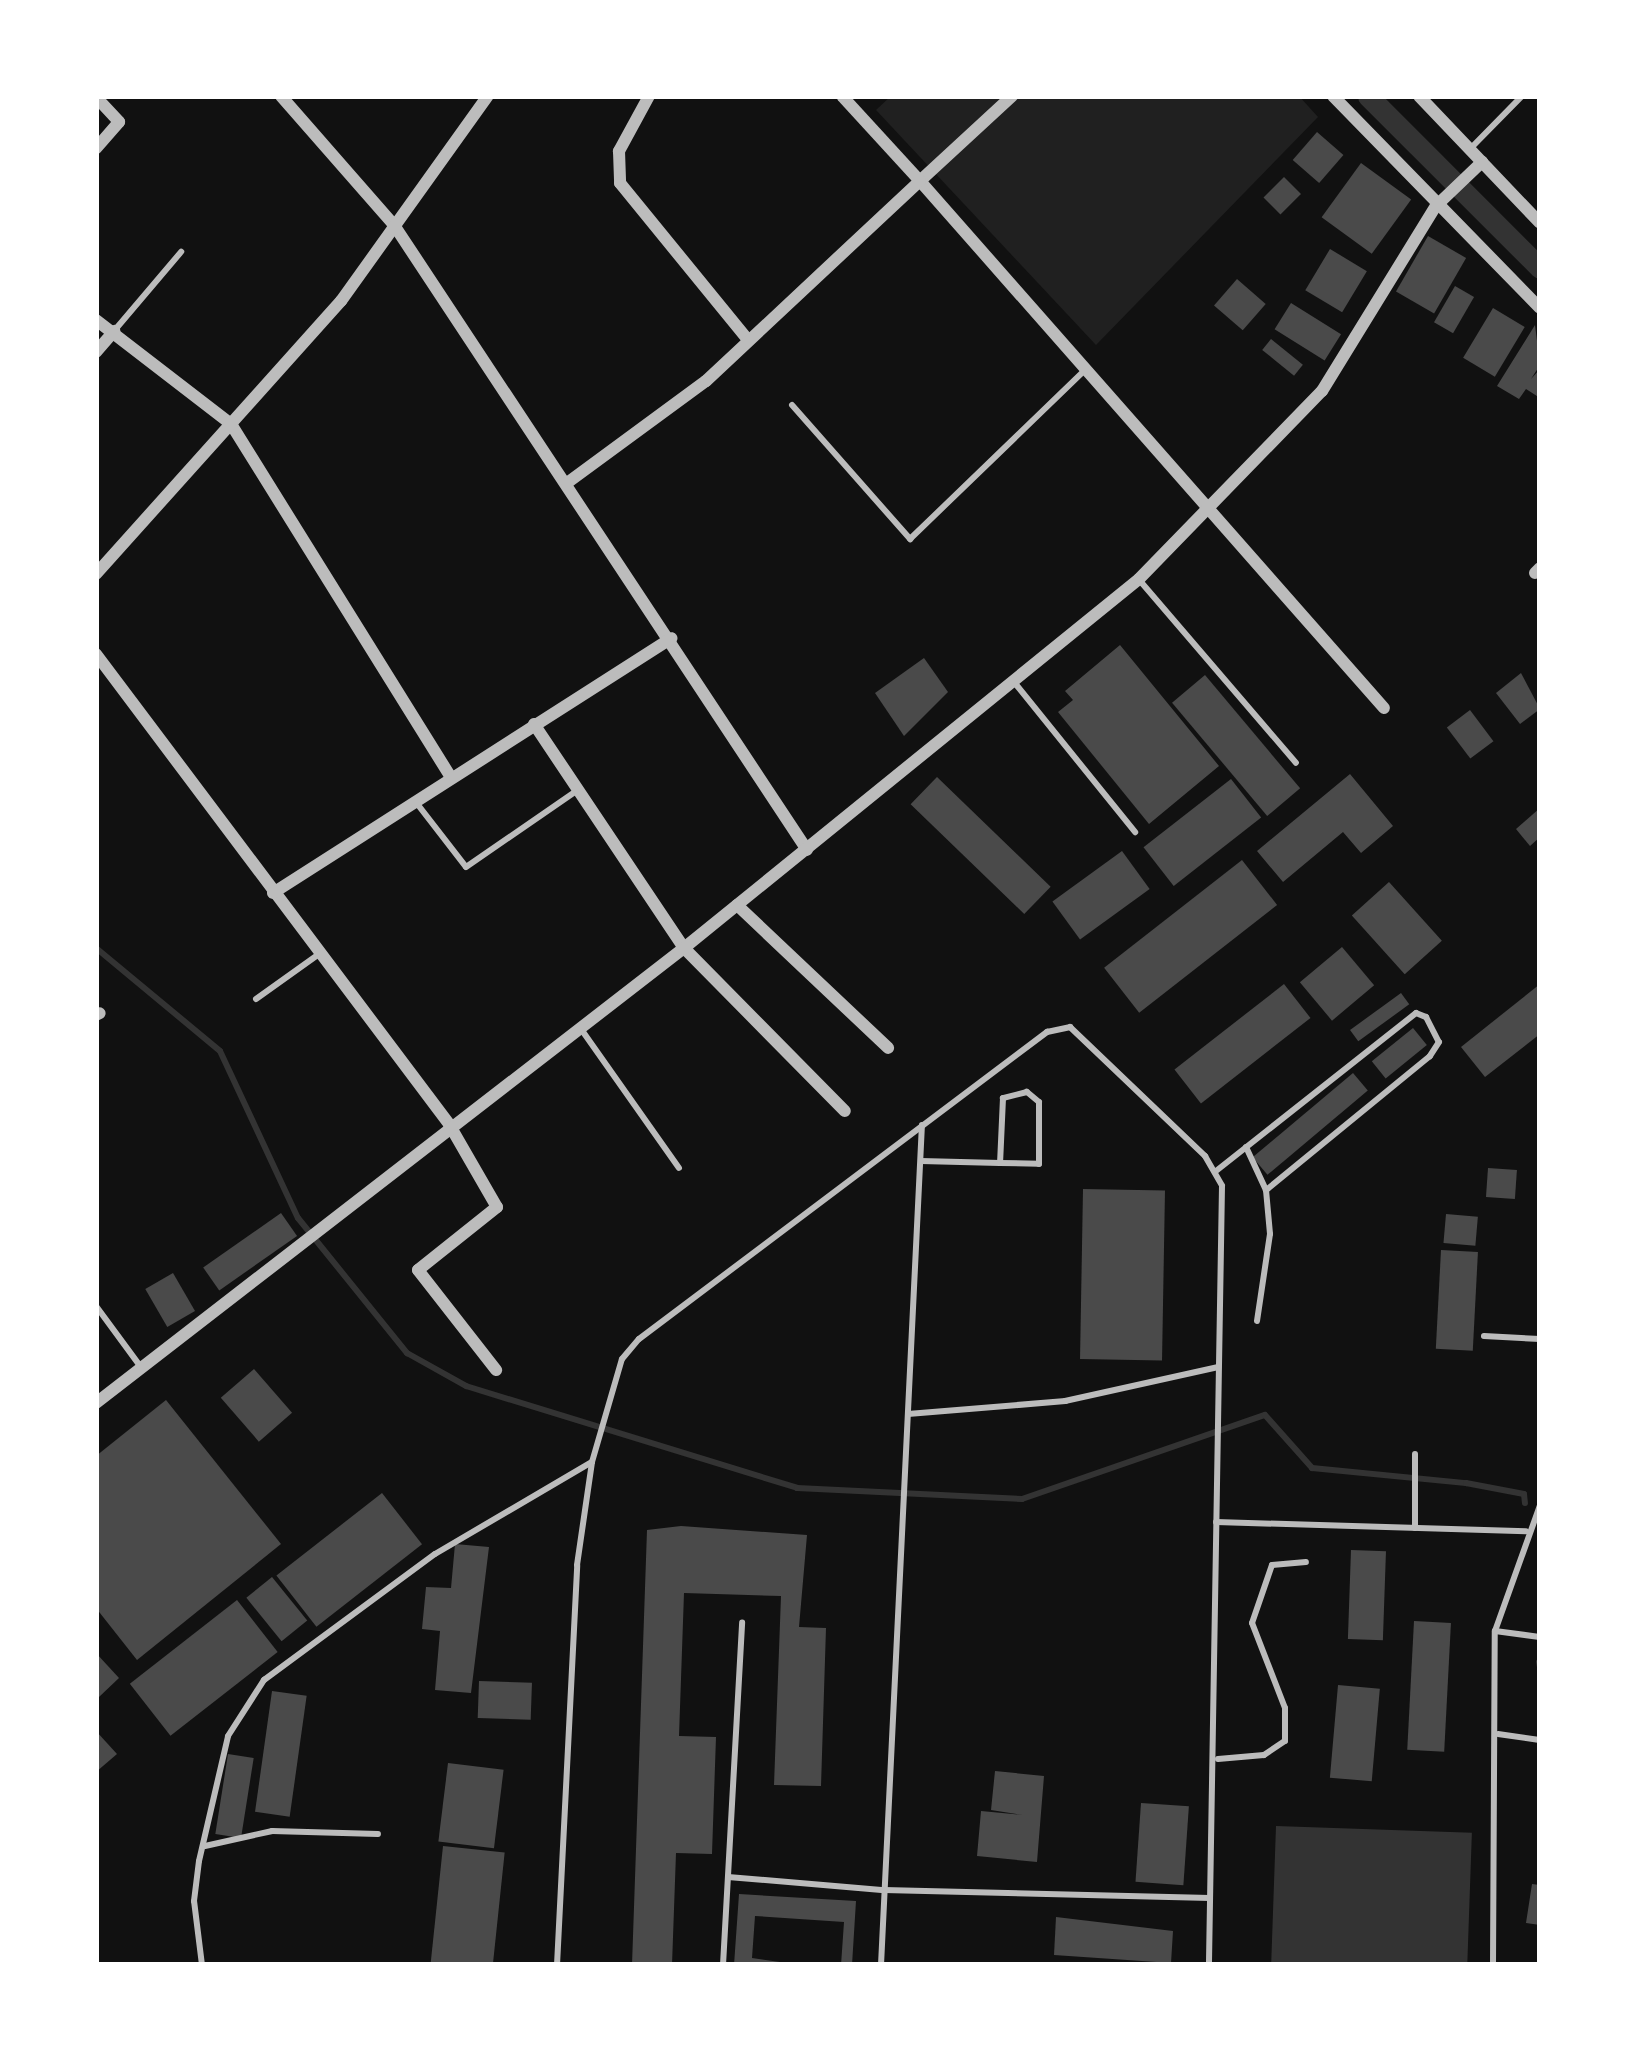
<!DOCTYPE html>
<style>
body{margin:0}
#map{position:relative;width:1636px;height:2061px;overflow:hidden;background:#111;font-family:"PT Sans Narrow",sans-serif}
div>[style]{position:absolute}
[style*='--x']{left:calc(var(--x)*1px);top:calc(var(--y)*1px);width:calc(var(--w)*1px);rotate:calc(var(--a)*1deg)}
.green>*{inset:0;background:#202020}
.water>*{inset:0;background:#333;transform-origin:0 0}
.stream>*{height:6px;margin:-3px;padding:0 3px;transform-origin:3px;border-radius:3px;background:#333}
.canal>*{height:21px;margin:-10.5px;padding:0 10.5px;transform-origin:10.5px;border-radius:10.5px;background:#333}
.building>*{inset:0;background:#4a4a4a;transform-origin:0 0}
.service>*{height:6px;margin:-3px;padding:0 3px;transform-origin:3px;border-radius:3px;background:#bcbcbc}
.minor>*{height:12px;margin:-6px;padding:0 6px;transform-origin:6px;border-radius:6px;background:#bcbcbc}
span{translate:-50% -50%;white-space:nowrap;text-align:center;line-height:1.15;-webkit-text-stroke:9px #fff;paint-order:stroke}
.frame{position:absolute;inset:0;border:99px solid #fff;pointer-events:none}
</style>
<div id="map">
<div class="green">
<i style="clip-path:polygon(891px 96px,1299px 96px,1318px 117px,1096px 345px,876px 110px)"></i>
</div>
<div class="water">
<i style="left:1276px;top:1826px;width:196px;height:139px;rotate:2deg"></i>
</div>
<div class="stream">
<i style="--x:96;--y:948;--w:161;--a:39.7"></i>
<i style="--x:220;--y:1051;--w:184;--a:65"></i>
<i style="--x:298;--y:1218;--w:174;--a:51.1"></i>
<i style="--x:407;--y:1353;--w:68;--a:29.2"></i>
<i style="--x:466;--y:1386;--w:346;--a:17.1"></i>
<i style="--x:797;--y:1488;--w:225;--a:2.8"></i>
<i style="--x:1022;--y:1499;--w:257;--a:-19.1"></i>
<i style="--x:1265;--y:1415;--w:71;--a:48.4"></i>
<i style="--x:1312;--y:1468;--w:155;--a:5.6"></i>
<i style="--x:1466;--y:1483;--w:59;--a:10.7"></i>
<i style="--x:1524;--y:1494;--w:9;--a:84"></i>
<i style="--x:1539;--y:1662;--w:5;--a:79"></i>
</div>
<div class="canal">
<i style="--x:1368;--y:96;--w:243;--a:45"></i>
</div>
<div class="building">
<i style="left:1317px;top:132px;width:35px;height:37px;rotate:41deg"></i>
<i style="left:1361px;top:163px;width:62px;height:67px;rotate:36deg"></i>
<i style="left:1284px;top:177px;width:24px;height:29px;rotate:45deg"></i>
<i style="left:1428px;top:236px;width:44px;height:64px;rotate:30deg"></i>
<i style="left:1330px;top:249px;width:43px;height:48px;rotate:31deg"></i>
<i style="left:1237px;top:279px;width:38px;height:35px;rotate:41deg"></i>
<i style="left:1455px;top:286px;width:22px;height:42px;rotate:30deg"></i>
<i style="left:1291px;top:303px;width:59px;height:31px;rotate:32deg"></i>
<i style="left:1493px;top:308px;width:37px;height:58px;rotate:31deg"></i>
<i style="clip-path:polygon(1535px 325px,1540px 365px,1531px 379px,1540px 369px,1540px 398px,1526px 389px,1519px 399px,1497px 386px)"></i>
<i style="left:1271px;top:339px;width:41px;height:14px;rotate:39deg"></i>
<i style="clip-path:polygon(1120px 645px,1219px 766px,1149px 824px,1058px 712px,1073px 700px,1065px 691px)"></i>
<i style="clip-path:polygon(924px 658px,948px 692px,904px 736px,875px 693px)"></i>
<i style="clip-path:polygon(1521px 673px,1540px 709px,1520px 724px,1496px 693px)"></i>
<i style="left:1205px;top:675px;width:148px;height:43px;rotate:50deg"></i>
<i style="left:1470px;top:710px;width:39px;height:29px;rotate:53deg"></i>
<i style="clip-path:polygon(1350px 774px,1393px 826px,1361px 853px,1343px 832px,1283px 882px,1257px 851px)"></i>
<i style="left:937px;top:777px;width:158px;height:38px;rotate:44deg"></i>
<i style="left:1231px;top:779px;width:49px;height:111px;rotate:52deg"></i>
<i style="clip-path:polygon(1540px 808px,1540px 837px,1530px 846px,1516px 829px)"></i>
<i style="left:1122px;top:851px;width:47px;height:86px;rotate:54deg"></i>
<i style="left:1242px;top:860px;width:57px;height:175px;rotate:52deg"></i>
<i style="left:1389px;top:882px;width:79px;height:50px;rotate:48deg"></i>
<i style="left:1342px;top:947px;width:50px;height:55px;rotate:50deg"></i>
<i style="left:1284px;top:984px;width:43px;height:139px;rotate:52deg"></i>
<i style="clip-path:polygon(1540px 984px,1540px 1034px,1485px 1077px,1461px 1047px)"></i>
<i style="left:1401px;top:993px;width:14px;height:63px;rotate:54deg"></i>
<i style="left:1413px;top:1028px;width:22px;height:53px;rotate:51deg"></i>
<i style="left:1353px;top:1073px;width:23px;height:131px;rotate:50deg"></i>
<i style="left:1488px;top:1168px;width:29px;height:29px;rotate:4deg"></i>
<i style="left:1083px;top:1189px;width:82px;height:170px;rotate:1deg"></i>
<i style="left:281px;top:1213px;width:28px;height:95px;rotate:55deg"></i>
<i style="left:1446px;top:1214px;width:32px;height:29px;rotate:5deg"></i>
<i style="left:1441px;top:1250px;width:37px;height:99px;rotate:3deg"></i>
<i style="left:173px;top:1273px;width:44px;height:32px;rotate:60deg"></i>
<i style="left:254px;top:1369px;width:58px;height:44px;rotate:49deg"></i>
<i style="clip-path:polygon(166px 1400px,281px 1544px,137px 1660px,96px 1608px,96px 1456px)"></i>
<i style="left:382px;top:1493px;width:65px;height:134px;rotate:52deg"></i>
<i style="clip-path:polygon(681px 1526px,807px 1535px,799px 1627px,826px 1628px,821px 1786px,774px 1785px,781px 1596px,684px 1593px,679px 1736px,716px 1737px,712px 1854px,676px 1853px,672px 1965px,632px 1965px,647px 1530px)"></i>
<i style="clip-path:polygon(455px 1544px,489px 1547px,471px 1693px,435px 1690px,440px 1631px,422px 1629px,426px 1587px,451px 1588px)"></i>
<i style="left:1351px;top:1550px;width:35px;height:89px;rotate:2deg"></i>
<i style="left:272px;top:1577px;width:56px;height:33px;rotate:51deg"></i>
<i style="left:237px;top:1600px;width:66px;height:136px;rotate:52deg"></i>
<i style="left:1414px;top:1621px;width:37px;height:129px;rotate:3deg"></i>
<i style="clip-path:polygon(96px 1653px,119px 1678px,99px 1697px,96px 1693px)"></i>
<i style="left:479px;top:1681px;width:53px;height:37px;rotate:2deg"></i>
<i style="left:1338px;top:1685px;width:42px;height:93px;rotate:5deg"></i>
<i style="left:272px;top:1691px;width:35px;height:122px;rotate:8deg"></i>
<i style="clip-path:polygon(96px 1731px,117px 1754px,96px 1772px)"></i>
<i style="left:228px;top:1754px;width:26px;height:81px;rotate:9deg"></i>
<i style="left:448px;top:1763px;width:56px;height:79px;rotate:7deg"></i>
<i style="clip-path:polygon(995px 1771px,1044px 1776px,1037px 1862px,977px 1856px,981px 1811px,1023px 1815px,991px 1810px)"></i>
<i style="left:1141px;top:1803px;width:48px;height:79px;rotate:4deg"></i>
<i style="left:443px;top:1846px;width:62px;height:119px;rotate:6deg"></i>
<i style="clip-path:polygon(1532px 1884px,1540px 1885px,1540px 1925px,1526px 1923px)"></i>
<i style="clip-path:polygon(739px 1894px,856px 1901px,852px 1965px,841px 1965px,844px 1922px,755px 1916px,752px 1958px,801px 1965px,734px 1965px)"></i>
<i style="clip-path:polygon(1056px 1917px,1173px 1931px,1171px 1963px,1054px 1955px)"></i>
</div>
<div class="service">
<i style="--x:1470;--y:149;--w:74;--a:-45.5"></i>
<i style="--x:114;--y:331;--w:104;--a:-49.7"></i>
<i style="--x:792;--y:405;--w:179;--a:48.6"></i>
<i style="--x:910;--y:539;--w:243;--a:-44"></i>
<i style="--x:1141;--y:582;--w:238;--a:49.4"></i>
<i style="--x:1014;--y:682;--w:193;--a:51.1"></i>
<i style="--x:415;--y:801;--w:83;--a:52.3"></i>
<i style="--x:466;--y:867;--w:134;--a:-34.6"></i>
<i style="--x:256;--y:999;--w:77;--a:-35.5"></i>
<i style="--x:581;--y:1029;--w:170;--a:54.8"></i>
<i style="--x:1246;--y:1147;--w:47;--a:65.1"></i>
<i style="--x:1266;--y:1190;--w:44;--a:84.8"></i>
<i style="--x:1270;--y:1234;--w:88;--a:98.5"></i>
<i style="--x:921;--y:1161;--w:79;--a:1.5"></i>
<i style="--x:1000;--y:1163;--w:39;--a:1"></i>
<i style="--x:1039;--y:1164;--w:62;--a:-90"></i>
<i style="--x:1039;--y:1102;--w:16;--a:-140"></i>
<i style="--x:1027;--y:1092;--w:25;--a:166"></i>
<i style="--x:1003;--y:1098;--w:65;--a:92.6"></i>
<i style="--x:1216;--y:1171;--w:255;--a:-38.3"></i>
<i style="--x:1416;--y:1013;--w:11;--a:22"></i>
<i style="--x:1426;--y:1017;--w:28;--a:63"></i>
<i style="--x:1439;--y:1042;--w:17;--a:123"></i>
<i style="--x:1430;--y:1056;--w:212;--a:140.7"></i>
<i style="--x:96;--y:1306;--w:74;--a:53.7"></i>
<i style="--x:1484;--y:1336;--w:56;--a:3.1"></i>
<i style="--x:908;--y:1414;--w:158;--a:-4.7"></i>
<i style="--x:1065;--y:1401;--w:157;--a:-12.5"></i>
<i style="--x:1216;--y:1522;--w:310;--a:1.7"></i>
<i style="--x:1415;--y:1528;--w:74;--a:-90"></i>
<i style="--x:1495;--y:1631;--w:45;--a:7.6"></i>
<i style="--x:1498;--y:1734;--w:42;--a:8.1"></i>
<i style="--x:1218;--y:1759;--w:46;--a:-5"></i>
<i style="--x:1264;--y:1755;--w:25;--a:-34"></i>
<i style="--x:1285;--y:1741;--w:33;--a:-90"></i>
<i style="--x:1285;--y:1708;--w:91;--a:-111.2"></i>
<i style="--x:1252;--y:1623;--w:61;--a:-71"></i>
<i style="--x:1272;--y:1565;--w:34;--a:-5"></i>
<i style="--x:205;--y:1846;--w:69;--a:-12.6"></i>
<i style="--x:272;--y:1831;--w:106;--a:1.6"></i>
<i style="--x:728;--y:1877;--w:157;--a:4.8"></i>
<i style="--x:884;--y:1890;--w:326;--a:1.4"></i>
<i style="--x:202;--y:1965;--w:64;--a:-97.1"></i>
<i style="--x:194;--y:1901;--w:40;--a:-82.9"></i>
<i style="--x:199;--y:1861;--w:128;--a:-76.9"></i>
<i style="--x:228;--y:1736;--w:67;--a:-57.3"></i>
<i style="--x:264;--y:1680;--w:212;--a:-36.4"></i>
<i style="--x:435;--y:1554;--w:182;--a:-30.4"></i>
<i style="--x:557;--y:1965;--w:400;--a:-87.1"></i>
<i style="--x:577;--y:1565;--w:104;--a:-81.7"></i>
<i style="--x:592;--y:1462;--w:107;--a:-73.8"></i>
<i style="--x:622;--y:1359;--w:26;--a:-50"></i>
<i style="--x:639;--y:1339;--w:511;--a:-36.96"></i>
<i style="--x:1047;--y:1032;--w:24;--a:-12"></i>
<i style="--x:1070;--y:1027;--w:187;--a:43.7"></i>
<i style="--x:1205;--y:1156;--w:34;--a:60"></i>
<i style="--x:1222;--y:1186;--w:779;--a:90.96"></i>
<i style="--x:723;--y:1965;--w:343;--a:-86.8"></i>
<i style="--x:881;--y:1965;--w:841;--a:-87.21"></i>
<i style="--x:1493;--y:1965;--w:334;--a:-89.7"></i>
<i style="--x:1495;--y:1631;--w:134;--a:-70.3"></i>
</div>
<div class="minor">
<i style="--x:281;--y:96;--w:171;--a:48.8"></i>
<i style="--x:394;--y:225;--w:749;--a:56.54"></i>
<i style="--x:649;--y:96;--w:63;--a:118.6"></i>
<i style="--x:619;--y:151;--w:32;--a:88"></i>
<i style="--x:620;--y:183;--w:203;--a:50.8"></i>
<i style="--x:1012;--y:96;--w:125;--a:137.3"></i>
<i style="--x:920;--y:181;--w:702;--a:48.64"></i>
<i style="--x:1333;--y:96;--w:296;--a:45.7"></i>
<i style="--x:1419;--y:96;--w:175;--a:46.4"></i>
<i style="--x:96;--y:97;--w:34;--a:47"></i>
<i style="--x:119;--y:122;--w:35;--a:131"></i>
<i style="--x:96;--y:320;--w:170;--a:37.6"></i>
<i style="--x:231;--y:424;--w:415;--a:58.1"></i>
<i style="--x:96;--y:352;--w:28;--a:-49"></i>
<i style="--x:567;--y:483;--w:172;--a:-36.3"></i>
<i style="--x:706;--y:381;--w:293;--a:-43.1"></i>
<i style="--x:920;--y:181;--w:115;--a:-132.5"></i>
<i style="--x:1535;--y:573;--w:7;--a:-45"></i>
<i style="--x:96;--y:574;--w:367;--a:-48.1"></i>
<i style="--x:341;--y:301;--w:252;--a:-54.4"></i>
<i style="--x:96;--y:654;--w:588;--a:53.09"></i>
<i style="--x:449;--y:1124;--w:96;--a:60"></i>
<i style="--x:497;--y:1207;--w:101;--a:141.4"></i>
<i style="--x:418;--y:1270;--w:127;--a:52"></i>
<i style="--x:534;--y:724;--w:270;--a:56.2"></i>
<i style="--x:684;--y:948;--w:229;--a:45.4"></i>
<i style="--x:273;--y:893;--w:473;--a:-32.6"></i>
<i style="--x:737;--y:905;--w:208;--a:43.4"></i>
<i style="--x:96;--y:1015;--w:4;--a:-27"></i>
<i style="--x:96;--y:1403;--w:743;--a:-37.73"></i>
<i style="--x:684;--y:948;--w:586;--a:-39.04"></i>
<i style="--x:1139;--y:579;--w:262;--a:-45.8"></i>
<i style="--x:1322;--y:391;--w:217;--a:-58.4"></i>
<i style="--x:1436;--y:206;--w:64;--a:-43.7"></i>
</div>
<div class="frame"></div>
</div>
